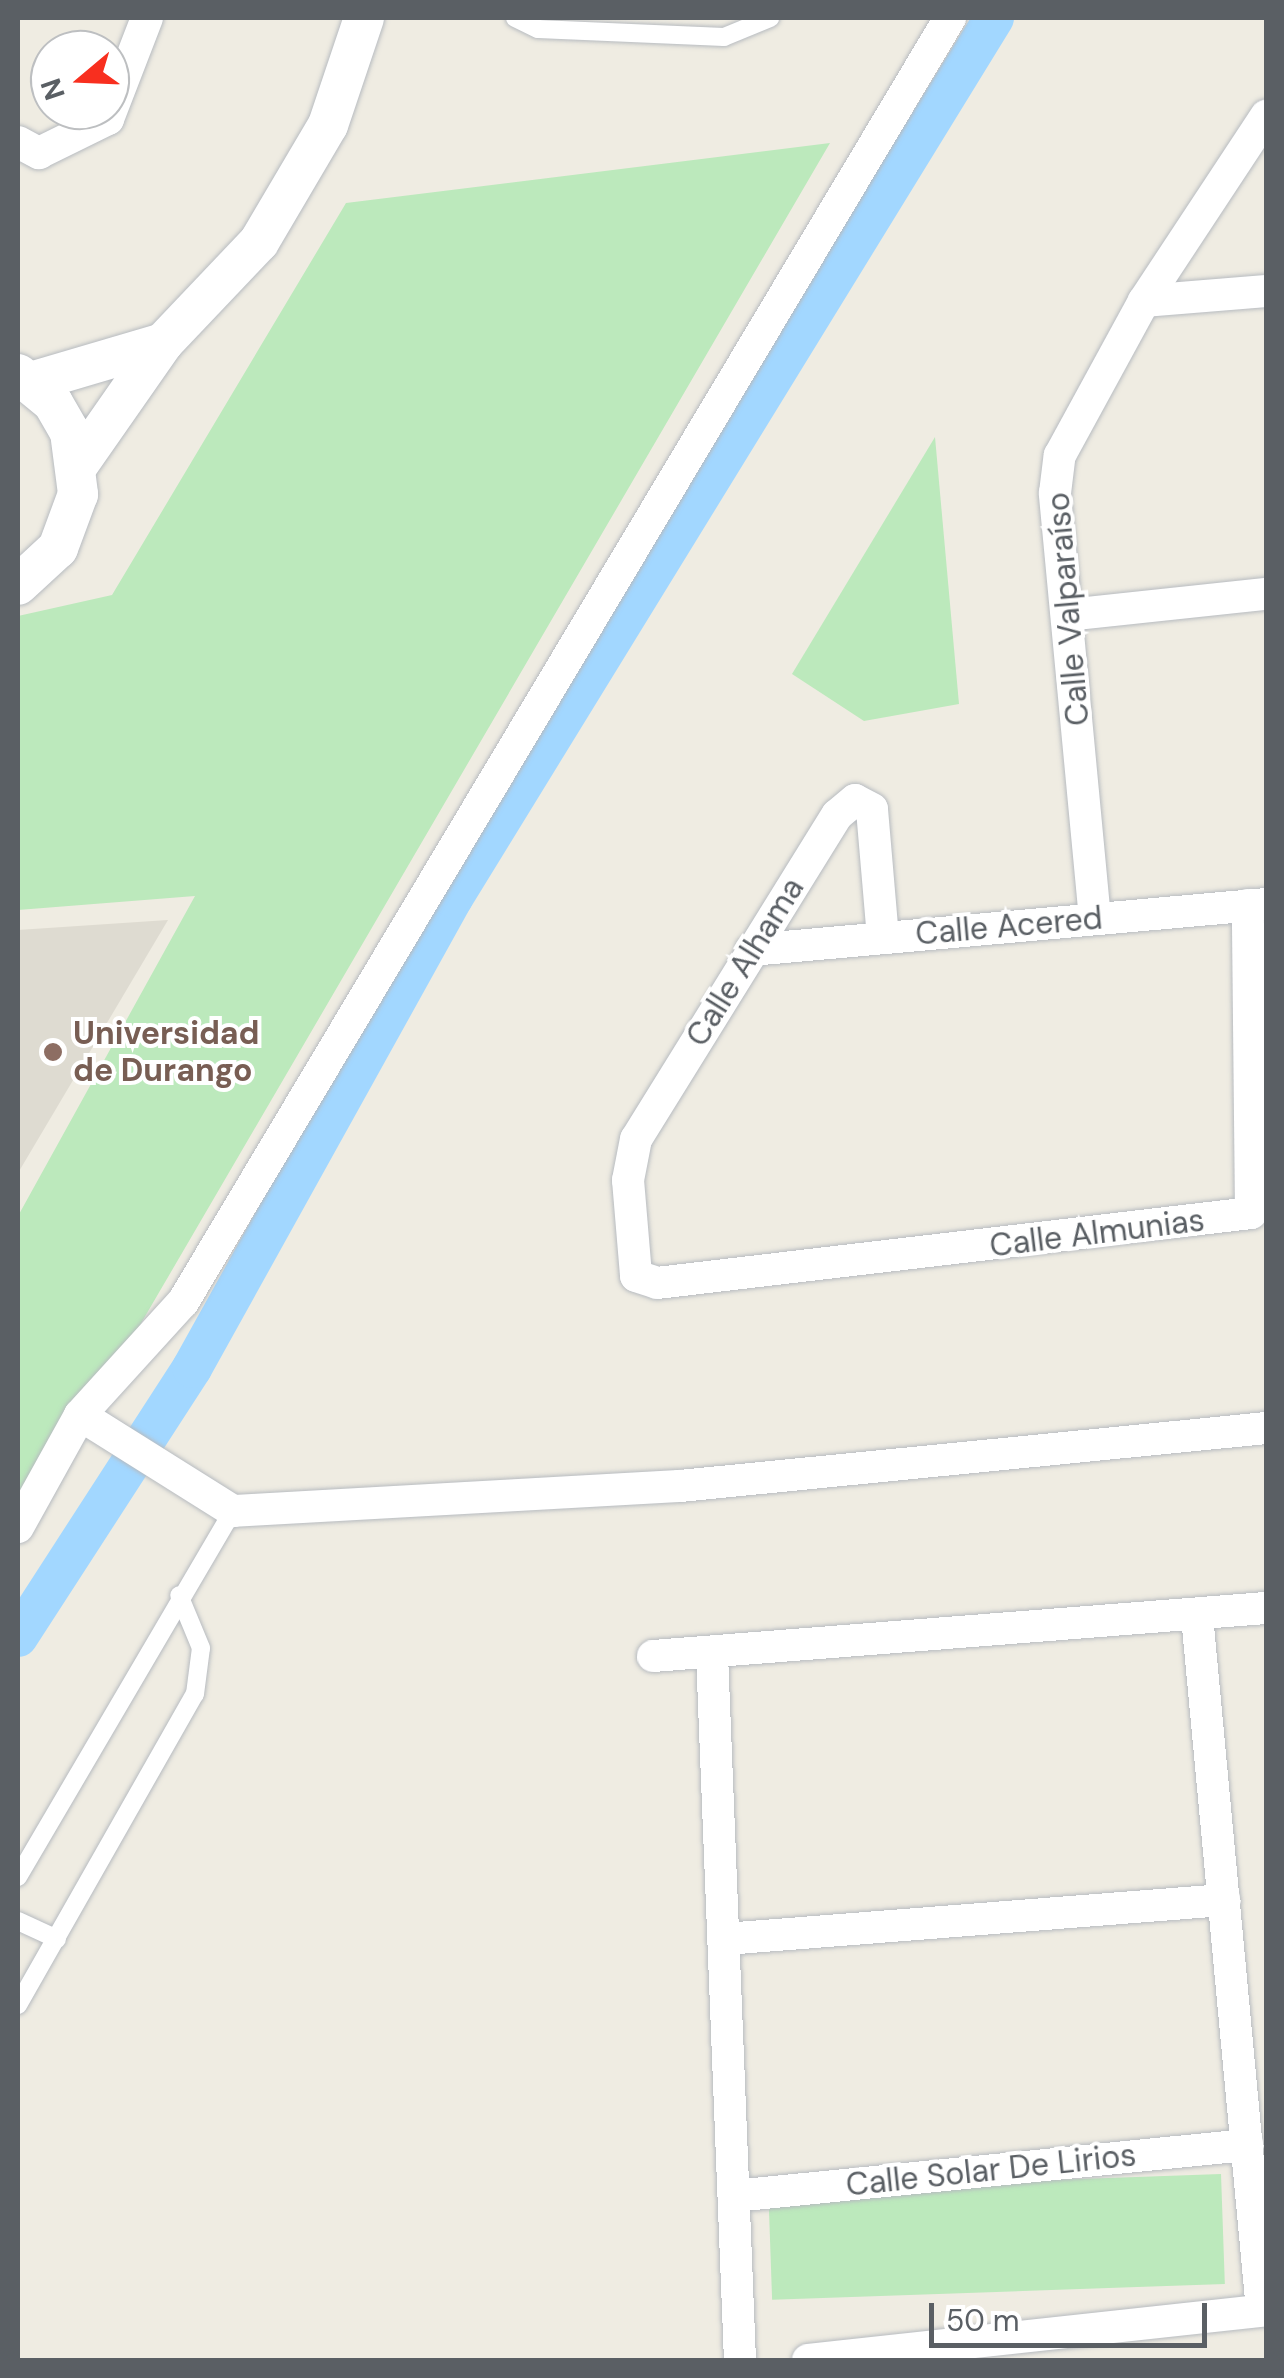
<!DOCTYPE html>
<meta charset="utf-8">
<style>
body{margin:0}
#map{position:relative;width:1284px;height:2378px;overflow:hidden;background:#efece2;font-family:"DM Sans",sans-serif}
div>[style]{position:absolute}
[style*='--x']{left:calc(var(--x)*1px);top:calc(var(--y)*1px);width:calc(var(--w)*1px);rotate:calc(var(--a)*1deg)}
.education>*{inset:0;background:#dedbd1}
.green>*{inset:0;background:#bce9bc;transform-origin:0 0}
.canal>*{height:40px;margin:-20px;padding:0 20px;transform-origin:20px;border-radius:20px;background:#a2d7ff}
.roads{filter:drop-shadow(0 0 2px #b7bbc0) drop-shadow(0 0 2px #b7bbc0)}
.service>*{height:18px;margin:-9px;padding:0 9px;transform-origin:9px;border-radius:9px;background:#fff}
.minor>*{height:32px;margin:-16px;padding:0 16px;transform-origin:16px;border-radius:16px;background:#fff}
.tertiary>*{height:40px;margin:-20px;padding:0 20px;transform-origin:20px;border-radius:20px;background:#fff}
.dots>*{width:28px;height:28px;translate:-50% -50%;box-sizing:border-box;border:5px solid #fff;border-radius:50%}
span{translate:-50% -50%;white-space:nowrap;text-align:center;line-height:1.15;-webkit-text-stroke:8px #fff;paint-order:stroke}
.street-label{font-size:32px;color:#5a5f64}
.education-label{font-size:32px;color:#785e54;font-weight:700}
.left{translate:0 -50%;text-align:left}
.frame{position:absolute;inset:0;border:20px solid #5a5f64;pointer-events:none}
.north{position:absolute;left:30px;top:30px;width:100px;height:100px;box-sizing:border-box;background:#fff;border:2px solid #bdbfc1;border-radius:50%;rotate:251deg;font-size:28px;font-weight:700;line-height:40px;text-align:center;color:#5a5f64}
.north::after{content:'';display:block;margin:auto;width:35px;height:45px;background:#f82f1f;clip-path:polygon(50% 0,100% 100%,50% 72%,0 100%)}
.scale{position:absolute;left:929px;top:2303px;width:278px;height:45px;box-sizing:border-box;border:5px solid #5a5f64;border-top:0;padding-left:12px;font-size:30px;line-height:35px;white-space:nowrap;color:#5a5f64;-webkit-text-stroke:8px #fff;paint-order:stroke}
</style>
<div id="map">
<div class="education">
<i style="clip-path:polygon(168px 920px,18px 1173px,18px 930px)"></i>
</div>
<div class="green">
<i style="clip-path:polygon(830px 143px,18px 1534px,18px 1216px,195px 896px,18px 910px,18px 616px,112px 595px,346px 203px)"></i>
<i style="clip-path:polygon(935px 437px,959px 704px,864px 721px,792px 674px)"></i>
<i style="left:1221px;top:2174px;width:110px;height:453px;rotate:88deg"></i>
</div>
<div class="canal">
<i style="--x:18;--y:1637;--w:320;--a:-57.1"></i>
<i style="--x:192;--y:1368;--w:538;--a:-60.96"></i>
<i style="--x:453;--y:898;--w:1033;--a:-58.42"></i>
</div>
<div class="roads">
<div class="service">
<i style="--x:515;--y:18;--w:25;--a:26"></i>
<i style="--x:538;--y:29;--w:186;--a:2.5"></i>
<i style="--x:724;--y:37;--w:50;--a:-22.4"></i>
<i style="--x:18;--y:1877;--w:424;--a:-59.6"></i>
<i style="--x:18;--y:1921;--w:43;--a:24.8"></i>
<i style="--x:18;--y:2005;--w:358;--a:-60.4"></i>
<i style="--x:195;--y:1694;--w:46;--a:-82.6"></i>
<i style="--x:201;--y:1648;--w:57;--a:-112.5"></i>
</div>
<div class="minor">
<i style="--x:18;--y:142;--w:24;--a:28"></i>
<i style="--x:39;--y:153;--w:77;--a:-26.2"></i>
<i style="--x:108;--y:119;--w:108;--a:-68.9"></i>
<i style="--x:1144;--y:301;--w:122;--a:-4.7"></i>
<i style="--x:1068;--y:615;--w:199;--a:-6.1"></i>
<i style="--x:1095;--y:919;--w:428;--a:-95.4"></i>
<i style="--x:1055;--y:493;--w:38;--a:-83"></i>
<i style="--x:1060;--y:455;--w:175;--a:-61.4"></i>
<i style="--x:1144;--y:301;--w:222;--a:-56.6"></i>
<i style="--x:883;--y:938;--w:129;--a:-94.9"></i>
<i style="--x:872;--y:809;--w:19;--a:-152"></i>
<i style="--x:855;--y:800;--w:23;--a:140"></i>
<i style="--x:837;--y:815;--w:381;--a:121.8"></i>
<i style="--x:636;--y:1139;--w:42;--a:101"></i>
<i style="--x:628;--y:1180;--w:96;--a:85.2"></i>
<i style="--x:636;--y:1276;--w:22;--a:18"></i>
<i style="--x:657;--y:1283;--w:598;--a:-6.72"></i>
<i style="--x:1251;--y:1213;--w:308;--a:-90.6"></i>
<i style="--x:751;--y:950;--w:517;--a:-5.1"></i>
<i style="--x:80;--y:1415;--w:181;--a:32.1"></i>
<i style="--x:233;--y:1511;--w:448;--a:-3.2"></i>
<i style="--x:680;--y:1486;--w:589;--a:-5.65"></i>
<i style="--x:18;--y:1527;--w:128;--a:-61"></i>
<i style="--x:80;--y:1415;--w:153;--a:-47.7"></i>
<i style="--x:183;--y:1302;--w:1496;--a:-59.15"></i>
<i style="--x:1197;--y:1616;--w:697;--a:84.65"></i>
<i style="--x:712;--y:1654;--w:707;--a:87.73"></i>
<i style="--x:653;--y:1656;--w:615;--a:-4.48"></i>
<i style="--x:725;--y:1939;--w:501;--a:-4.47"></i>
<i style="--x:734;--y:2196;--w:516;--a:-5.68"></i>
<i style="--x:808;--y:2360;--w:461;--a:-6.2"></i>
</div>
<div class="tertiary">
<i style="--x:18;--y:374;--w:45;--a:39.6"></i>
<i style="--x:53;--y:403;--w:34;--a:60"></i>
<i style="--x:70;--y:432;--w:63;--a:82.6"></i>
<i style="--x:78;--y:494;--w:58;--a:110.3"></i>
<i style="--x:58;--y:548;--w:54;--a:137.2"></i>
<i style="--x:31;--y:382;--w:138;--a:-16.5"></i>
<i style="--x:78;--y:465;--w:149;--a:-55.1"></i>
<i style="--x:163;--y:343;--w:139;--a:-46.5"></i>
<i style="--x:259;--y:242;--w:136;--a:-59.5"></i>
<i style="--x:328;--y:125;--w:113;--a:-71.4"></i>
</div>
</div>
<div class="dots">
<i style="left:53px;top:1052px;background:#8d6e63"></i>
</div>
<div class="street-label">
<span style="left:1068px;top:609px;rotate:-95deg">Calle Valparaíso</span>
<span style="left:1009px;top:926px;rotate:-5deg">Calle Acered</span>
<span style="left:745px;top:962px;rotate:-58deg">Calle Alhama</span>
<span style="left:1097px;top:1233px;rotate:-7deg">Calle Almunias</span>
<span style="left:991px;top:2170px;rotate:-6deg">Calle Solar De Lirios</span>
</div>
<div class="education-label">
<span class="left" style="left:73px;top:1052px">Universidad<br>de Durango</span>
</div>
<div class="frame"></div>
<div class="north">N</div>
<div class="scale">50 m</div>
</div>
